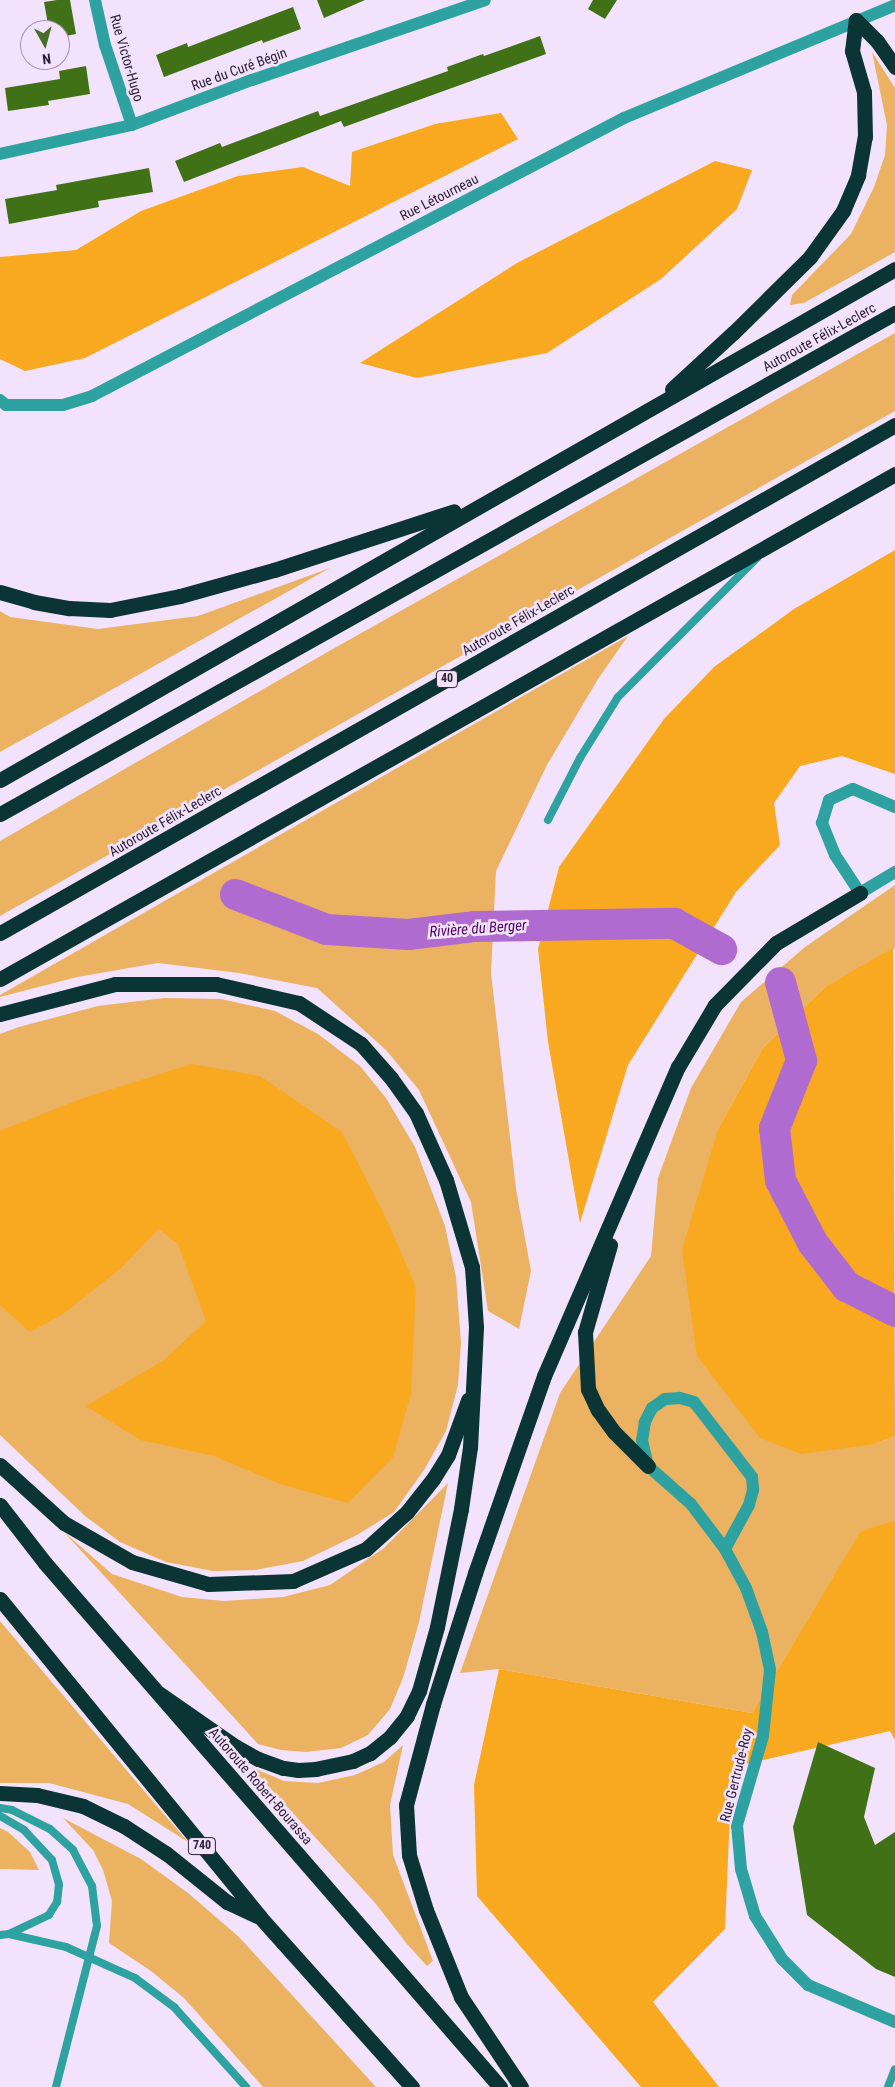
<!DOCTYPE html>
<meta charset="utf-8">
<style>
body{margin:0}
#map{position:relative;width:895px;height:2087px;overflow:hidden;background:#f3e2fc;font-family:"Roboto Condensed",sans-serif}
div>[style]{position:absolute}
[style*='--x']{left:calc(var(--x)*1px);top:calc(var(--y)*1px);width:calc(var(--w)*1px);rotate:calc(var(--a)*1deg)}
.green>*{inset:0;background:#ebb262}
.forest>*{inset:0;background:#f8a920}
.river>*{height:31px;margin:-15.5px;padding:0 15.5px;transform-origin:15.5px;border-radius:15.5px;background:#b06bd1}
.building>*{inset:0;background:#417117}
.service>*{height:8px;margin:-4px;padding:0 4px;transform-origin:4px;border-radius:4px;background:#2da2a1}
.minor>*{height:12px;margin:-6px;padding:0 6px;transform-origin:6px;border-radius:6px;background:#2da2a1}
.tertiary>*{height:12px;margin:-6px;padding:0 6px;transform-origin:6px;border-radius:6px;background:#2da2a1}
.motorway>*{height:15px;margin:-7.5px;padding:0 7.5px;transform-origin:7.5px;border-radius:7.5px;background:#0b3534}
span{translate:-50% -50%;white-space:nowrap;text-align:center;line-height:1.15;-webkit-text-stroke:5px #f3e2fc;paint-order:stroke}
.shield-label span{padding:1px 4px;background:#f3e2fc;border:1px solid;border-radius:4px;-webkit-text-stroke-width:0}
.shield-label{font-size:12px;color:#2c1d34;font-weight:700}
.street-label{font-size:14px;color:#2c1d34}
.water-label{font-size:15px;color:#4c0265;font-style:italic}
.north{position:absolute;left:20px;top:20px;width:50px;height:50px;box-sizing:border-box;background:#f3e2fc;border:1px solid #a393ac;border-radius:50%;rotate:173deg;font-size:14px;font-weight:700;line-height:20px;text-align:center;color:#2c1d34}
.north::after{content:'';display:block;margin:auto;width:18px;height:22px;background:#466e29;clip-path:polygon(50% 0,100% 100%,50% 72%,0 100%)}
</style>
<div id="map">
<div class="green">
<i style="clip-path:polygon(872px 52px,895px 88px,895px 252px,804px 303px,790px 305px,792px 295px,851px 234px,874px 187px,885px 155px,887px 125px)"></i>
<i style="clip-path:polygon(895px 333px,895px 411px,0 916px,0 841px,331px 650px)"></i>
<i style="clip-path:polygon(330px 568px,0 752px,0 611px,10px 617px,98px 629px,198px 616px)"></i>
<i style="clip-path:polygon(628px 636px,598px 679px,547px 765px,496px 871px,491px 973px,516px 1189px,531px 1271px,519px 1329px,488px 1311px,471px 1202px,419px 1090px,386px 1050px,317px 988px,239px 973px,158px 963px,77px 977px,0 997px,0 995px)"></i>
<i style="clip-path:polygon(895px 885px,895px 948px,826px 986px,762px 1049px,718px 1129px,875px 1444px,895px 1436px,895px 1520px,860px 1533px,752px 1713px,499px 1669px,460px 1673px,560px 1393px,651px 1256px,658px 1178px,691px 1088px,741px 1002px,805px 947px)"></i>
<i style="clip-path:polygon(164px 998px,221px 999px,275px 1011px,318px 1034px,360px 1066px,386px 1098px,415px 1147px,445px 1226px,456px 1277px,461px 1343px,458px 1385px,446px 1431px,424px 1470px,394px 1512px,357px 1535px,303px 1561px,255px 1570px,213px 1571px,166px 1562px,120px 1542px,85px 1516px,0 1435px,0 1034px,19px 1027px,98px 1006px)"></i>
<i style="clip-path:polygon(448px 1483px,419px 1622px,403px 1678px,390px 1709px,368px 1735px,341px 1748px,306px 1752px,281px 1750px,258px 1744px,64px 1532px,112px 1574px,182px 1597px,224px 1601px,283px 1597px,330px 1585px,384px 1548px)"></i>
<i style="clip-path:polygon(0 1621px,156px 1805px,188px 1842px,128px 1804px,49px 1783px,0 1783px)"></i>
<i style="clip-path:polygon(403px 1745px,390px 1805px,393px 1855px,433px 1961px,427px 1966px,407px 1944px,376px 1904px,251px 1767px,284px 1781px,318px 1783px,355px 1775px,384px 1762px)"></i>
<i style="clip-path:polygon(63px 1818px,141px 1859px,188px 1893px,239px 1937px,376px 2087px,263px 2087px,184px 1998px,151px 1971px,109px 1943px,112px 1901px,103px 1870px,93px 1850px)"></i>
<i style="clip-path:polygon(0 1828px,8px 1832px,30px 1852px,39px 1870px,0 1869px)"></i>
</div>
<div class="forest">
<i style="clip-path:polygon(501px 113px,518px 139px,85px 358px,25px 371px,0 359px,0 257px,76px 250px,141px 211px,238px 176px,303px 167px,350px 186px,352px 152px,435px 124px)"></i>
<i style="clip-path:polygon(715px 161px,752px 170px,737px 209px,661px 279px,547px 353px,417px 378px,360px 363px,517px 263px)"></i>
<i style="clip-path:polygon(895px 550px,895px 774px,842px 756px,800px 766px,774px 803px,780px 845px,736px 892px,628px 1065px,580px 1223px,548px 1042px,538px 949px,559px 867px,664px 719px,714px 667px,794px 609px)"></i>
<i style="clip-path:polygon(893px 948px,895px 1436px,875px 1444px,801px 1454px,760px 1438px,697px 1356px,682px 1250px,718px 1129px,762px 1049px,826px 986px)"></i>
<i style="clip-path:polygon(192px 1064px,260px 1076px,342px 1132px,385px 1216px,416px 1287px,411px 1394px,393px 1457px,348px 1503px,280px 1484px,214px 1456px,140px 1440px,86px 1406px,164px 1360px,206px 1321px,178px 1244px,159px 1229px,120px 1269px,63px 1314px,30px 1332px,0 1305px,0 1131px,80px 1099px)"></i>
<i style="clip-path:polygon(895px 1520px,895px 1740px,890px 1731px,732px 1767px,725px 1929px,653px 2002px,719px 2087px,641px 2087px,477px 1896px,474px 1785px,499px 1669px,752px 1713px,860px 1532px)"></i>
</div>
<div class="river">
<i style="--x:235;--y:894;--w:97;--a:21"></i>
<i style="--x:326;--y:929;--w:82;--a:3.5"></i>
<i style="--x:408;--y:934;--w:66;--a:-6.9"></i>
<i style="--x:474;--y:926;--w:200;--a:-0.9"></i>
<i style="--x:674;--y:923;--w:54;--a:29"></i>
<i style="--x:780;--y:982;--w:81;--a:74.9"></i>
<i style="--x:801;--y:1060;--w:73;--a:111.7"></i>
<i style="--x:774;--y:1128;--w:52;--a:83.4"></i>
<i style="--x:780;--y:1180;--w:70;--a:62.7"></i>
<i style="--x:812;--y:1242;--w:56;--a:52.3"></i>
<i style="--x:846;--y:1286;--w:55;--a:27"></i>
</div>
<div class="building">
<i style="clip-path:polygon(57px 0,70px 0,76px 34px,60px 37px,60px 30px,49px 30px,44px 2px)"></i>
<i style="clip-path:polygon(317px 0,365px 0,324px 18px)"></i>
<i style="clip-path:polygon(593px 0,617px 0,605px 19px,588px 9px)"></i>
<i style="clip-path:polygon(293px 7px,301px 29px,263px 43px,262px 40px,164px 77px,156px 55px,187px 43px,188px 47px)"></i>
<i style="clip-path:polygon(540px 36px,546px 54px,344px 127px,341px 121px,184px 182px,175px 161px,220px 143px,222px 147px,318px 111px,320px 116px,448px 71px,447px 67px,483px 54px,484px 56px)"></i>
<i style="clip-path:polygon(86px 66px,90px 94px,48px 101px,49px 105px,8px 111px,5px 88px,60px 79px,59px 71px)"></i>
<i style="clip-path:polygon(149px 168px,153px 192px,98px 201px,99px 207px,9px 224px,5px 199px,57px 190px,56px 185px)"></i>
<i style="clip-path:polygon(818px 1742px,875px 1768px,864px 1817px,875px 1845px,895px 1832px,895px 1977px,876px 1969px,807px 1915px,793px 1827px)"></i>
</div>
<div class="service">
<i style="--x:548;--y:820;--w:70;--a:-62.7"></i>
<i style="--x:580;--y:758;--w:72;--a:-58.1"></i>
<i style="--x:618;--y:697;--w:197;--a:-45"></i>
<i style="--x:0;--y:1808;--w:12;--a:9"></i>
<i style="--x:12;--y:1810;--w:42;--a:26.6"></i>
<i style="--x:50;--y:1829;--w:31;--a:42"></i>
<i style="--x:73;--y:1850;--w:41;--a:62.2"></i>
<i style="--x:92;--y:1886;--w:40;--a:82.9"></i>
<i style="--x:97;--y:1926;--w:166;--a:104.3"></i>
<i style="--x:0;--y:1816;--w:28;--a:30"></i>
<i style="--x:24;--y:1830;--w:41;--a:47"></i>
<i style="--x:52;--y:1860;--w:25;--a:74"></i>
<i style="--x:59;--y:1884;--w:18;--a:96"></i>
<i style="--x:57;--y:1902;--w:15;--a:122"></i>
<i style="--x:49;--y:1915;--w:44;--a:154.6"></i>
<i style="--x:0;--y:1935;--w:9;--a:-6"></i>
<i style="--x:9;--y:1934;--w:58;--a:12.8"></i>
<i style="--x:66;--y:1947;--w:76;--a:24.2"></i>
<i style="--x:135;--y:1978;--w:49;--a:36.6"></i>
<i style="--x:174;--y:2007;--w:108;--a:48"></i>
<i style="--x:888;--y:2087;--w:19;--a:-69"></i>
</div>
<div class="minor">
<i style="--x:95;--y:0;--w:46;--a:77.5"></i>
<i style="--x:105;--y:45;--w:84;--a:71.4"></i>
<i style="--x:0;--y:154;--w:135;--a:-12.4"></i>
<i style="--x:132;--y:125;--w:128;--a:-20.6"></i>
<i style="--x:252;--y:80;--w:246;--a:-18.9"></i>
<i style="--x:860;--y:893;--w:45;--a:-123.3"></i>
<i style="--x:835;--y:855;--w:35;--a:-112"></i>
<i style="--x:822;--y:823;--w:24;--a:-73"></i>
<i style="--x:829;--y:800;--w:26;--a:-25"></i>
<i style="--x:853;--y:789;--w:46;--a:23.2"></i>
<i style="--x:725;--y:1549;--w:50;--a:-61.4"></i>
<i style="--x:749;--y:1505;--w:16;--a:-75"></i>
<i style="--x:753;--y:1490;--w:13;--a:-94"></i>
<i style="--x:752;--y:1477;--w:95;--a:-127.7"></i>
<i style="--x:694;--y:1402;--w:15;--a:-164"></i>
<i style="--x:680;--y:1398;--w:15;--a:176"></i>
<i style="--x:665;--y:1399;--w:16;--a:145"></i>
<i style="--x:652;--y:1408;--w:16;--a:117"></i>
<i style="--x:645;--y:1422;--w:18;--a:99"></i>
<i style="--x:642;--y:1440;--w:27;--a:77"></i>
<i style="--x:648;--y:1466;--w:57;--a:41.5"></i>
<i style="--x:691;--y:1504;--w:56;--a:52.9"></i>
<i style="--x:725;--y:1549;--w:44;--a:61.7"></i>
<i style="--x:746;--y:1588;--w:47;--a:70"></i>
<i style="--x:762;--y:1632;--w:39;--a:78"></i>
<i style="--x:770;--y:1670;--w:66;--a:96.1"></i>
<i style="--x:763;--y:1736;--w:93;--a:106.3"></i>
<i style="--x:737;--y:1825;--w:44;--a:84.8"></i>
<i style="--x:741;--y:1869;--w:49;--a:73.4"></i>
<i style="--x:755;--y:1916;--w:51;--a:57.9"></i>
<i style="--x:782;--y:1959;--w:37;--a:45"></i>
<i style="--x:808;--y:1985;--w:95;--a:23"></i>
</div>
<div class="tertiary">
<i style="--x:0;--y:400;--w:8;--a:40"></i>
<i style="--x:6;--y:405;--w:57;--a:0"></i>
<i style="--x:63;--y:405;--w:30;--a:-17"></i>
<i style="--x:92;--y:396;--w:600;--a:-27.59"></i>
<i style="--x:624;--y:118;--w:294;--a:-22.6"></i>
<i style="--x:860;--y:893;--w:41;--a:-31"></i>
</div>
<div class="motorway">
<i style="--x:856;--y:20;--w:30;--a:45"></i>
<i style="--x:877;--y:41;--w:32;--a:55"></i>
<i style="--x:672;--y:389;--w:83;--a:-42.6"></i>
<i style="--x:733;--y:333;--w:108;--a:-44.6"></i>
<i style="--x:810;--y:257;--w:57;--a:-54.3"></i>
<i style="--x:843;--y:211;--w:39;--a:-67"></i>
<i style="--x:858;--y:175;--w:39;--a:-80"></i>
<i style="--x:865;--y:137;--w:45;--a:-91.3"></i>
<i style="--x:864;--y:92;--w:43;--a:-106.3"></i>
<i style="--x:852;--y:51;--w:31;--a:-83"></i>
<i style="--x:0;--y:592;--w:35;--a:16"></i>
<i style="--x:34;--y:602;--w:36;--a:10"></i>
<i style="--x:69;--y:608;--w:41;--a:2.8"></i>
<i style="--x:110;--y:610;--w:71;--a:-11.3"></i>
<i style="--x:180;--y:596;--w:98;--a:-15.5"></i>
<i style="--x:274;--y:570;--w:189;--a:-18.1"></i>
<i style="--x:0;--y:780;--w:1031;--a:-29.72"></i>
<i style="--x:0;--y:814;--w:1026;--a:-29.24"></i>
<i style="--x:0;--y:933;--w:1029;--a:-29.58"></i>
<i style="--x:0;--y:979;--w:1028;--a:-29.43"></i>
<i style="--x:0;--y:1014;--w:119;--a:-14.6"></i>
<i style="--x:115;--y:984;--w:101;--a:0"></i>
<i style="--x:216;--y:984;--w:85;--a:12.9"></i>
<i style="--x:299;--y:1003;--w:74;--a:33.5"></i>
<i style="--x:361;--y:1044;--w:45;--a:48.6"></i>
<i style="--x:391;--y:1078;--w:43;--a:54.5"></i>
<i style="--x:416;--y:1113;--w:73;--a:65.9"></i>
<i style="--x:446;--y:1180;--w:91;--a:73.4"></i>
<i style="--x:472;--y:1267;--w:60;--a:86.2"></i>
<i style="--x:476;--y:1327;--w:42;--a:92.7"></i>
<i style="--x:474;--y:1369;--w:78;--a:92.9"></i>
<i style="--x:470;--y:1447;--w:63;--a:98.3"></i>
<i style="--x:461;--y:1509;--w:120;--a:101.5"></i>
<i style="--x:437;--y:1627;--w:66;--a:105.7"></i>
<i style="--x:419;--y:1691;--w:28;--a:116"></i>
<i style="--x:407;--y:1716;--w:27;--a:129"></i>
<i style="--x:390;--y:1737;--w:26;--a:141"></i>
<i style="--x:370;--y:1753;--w:19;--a:155"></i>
<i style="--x:353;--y:1761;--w:38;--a:168"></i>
<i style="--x:316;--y:1769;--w:18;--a:177"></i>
<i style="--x:298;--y:1770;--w:15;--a:-172"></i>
<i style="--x:283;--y:1768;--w:27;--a:-160"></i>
<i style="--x:258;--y:1759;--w:25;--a:-151"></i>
<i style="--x:236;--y:1747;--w:93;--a:-145.1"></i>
<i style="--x:610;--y:1245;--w:91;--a:106"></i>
<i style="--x:585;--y:1332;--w:57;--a:87"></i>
<i style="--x:588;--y:1389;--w:23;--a:65"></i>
<i style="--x:598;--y:1410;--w:27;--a:54"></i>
<i style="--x:614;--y:1432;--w:48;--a:45"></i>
<i style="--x:0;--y:1465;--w:86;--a:42.2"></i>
<i style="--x:64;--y:1523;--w:78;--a:29.8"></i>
<i style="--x:132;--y:1562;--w:79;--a:16.1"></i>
<i style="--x:208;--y:1584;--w:85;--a:-2"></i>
<i style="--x:293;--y:1581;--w:80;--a:-23.7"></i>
<i style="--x:366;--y:1549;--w:55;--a:-42.1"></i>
<i style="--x:407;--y:1512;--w:42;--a:-51.8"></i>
<i style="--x:433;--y:1479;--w:28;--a:-58"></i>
<i style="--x:448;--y:1455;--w:59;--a:-70"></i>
<i style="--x:0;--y:1505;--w:73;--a:52.2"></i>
<i style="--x:45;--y:1563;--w:694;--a:49.03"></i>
<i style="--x:0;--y:1599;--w:411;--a:50.7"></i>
<i style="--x:260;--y:1917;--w:228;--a:48.2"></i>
<i style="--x:0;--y:1793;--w:37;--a:3"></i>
<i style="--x:37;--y:1795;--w:47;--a:13.4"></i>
<i style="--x:83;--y:1806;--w:46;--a:26"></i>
<i style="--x:124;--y:1826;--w:51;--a:33.1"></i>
<i style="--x:167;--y:1854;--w:77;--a:38.7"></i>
<i style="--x:227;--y:1902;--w:33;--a:25"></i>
<i style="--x:521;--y:2087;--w:108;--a:-123.7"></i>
<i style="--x:461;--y:1997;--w:94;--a:-111.9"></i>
<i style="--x:426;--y:1910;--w:58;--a:-107.2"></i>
<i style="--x:409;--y:1855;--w:50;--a:-93.4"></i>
<i style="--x:406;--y:1805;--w:105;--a:-75"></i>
<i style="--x:433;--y:1704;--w:138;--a:-72.2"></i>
<i style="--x:475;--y:1573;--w:209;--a:-70.7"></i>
<i style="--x:544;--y:1376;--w:337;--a:-66.6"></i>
<i style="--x:678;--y:1067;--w:72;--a:-59.2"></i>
<i style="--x:715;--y:1005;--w:87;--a:-45.5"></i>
<i style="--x:776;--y:943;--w:98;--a:-30.8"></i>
</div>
<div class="shield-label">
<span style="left:447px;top:679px">40</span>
<span style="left:202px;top:1846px">740</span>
</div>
<div class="street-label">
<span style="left:127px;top:58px;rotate:74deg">Rue Victor-Hugo</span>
<span style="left:239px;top:69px;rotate:-20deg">Rue du Curé Bégin</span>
<span style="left:439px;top:197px;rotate:-27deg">Rue Létourneau</span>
<span style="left:819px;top:337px;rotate:-29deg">Autoroute Félix-Leclerc</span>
<span style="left:518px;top:620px;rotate:-30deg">Autoroute Félix-Leclerc</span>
<span style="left:165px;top:821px;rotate:-30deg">Autoroute Félix-Leclerc</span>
<span style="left:736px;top:1775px;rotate:-76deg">Rue Gertrude-Roy</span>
<span style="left:261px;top:1786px;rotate:49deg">Autoroute Robert-Bourassa</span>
</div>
<div class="water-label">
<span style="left:478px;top:929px;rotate:-4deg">Rivière du Berger</span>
</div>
<div class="north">N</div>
</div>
